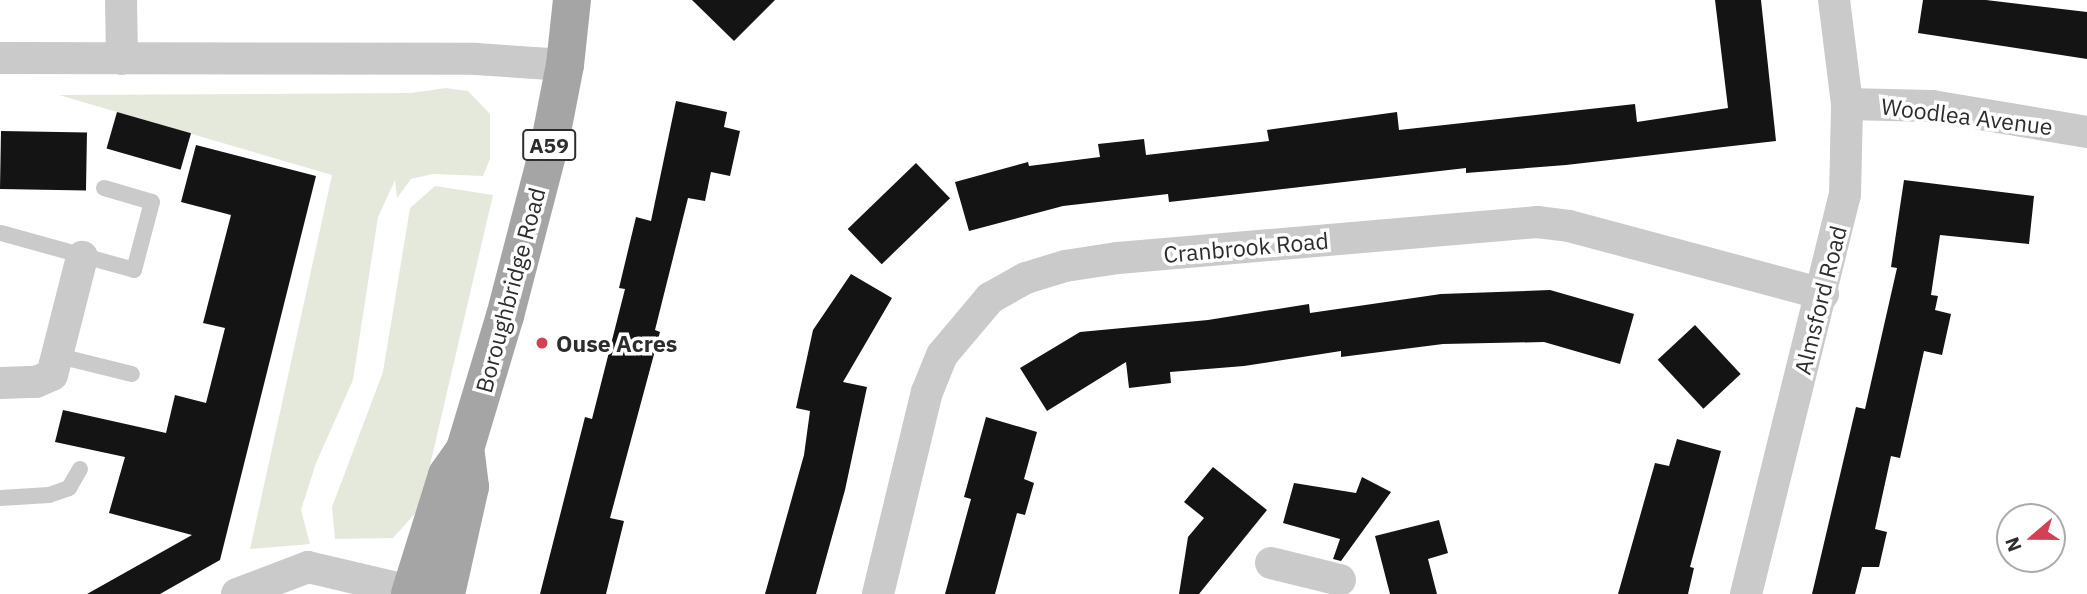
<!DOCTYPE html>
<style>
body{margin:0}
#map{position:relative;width:2087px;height:594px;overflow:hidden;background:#fff;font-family:"IBM Plex Sans",sans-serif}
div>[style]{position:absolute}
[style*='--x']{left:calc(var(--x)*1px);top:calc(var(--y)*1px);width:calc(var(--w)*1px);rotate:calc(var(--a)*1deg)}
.green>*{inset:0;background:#e4e9dc}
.building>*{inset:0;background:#141414;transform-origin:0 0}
.service>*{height:16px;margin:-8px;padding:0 8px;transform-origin:8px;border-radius:8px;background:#cacaca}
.minor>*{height:32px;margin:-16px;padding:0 16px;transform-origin:16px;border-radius:16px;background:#cacaca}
.primary>*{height:38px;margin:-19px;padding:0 19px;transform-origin:19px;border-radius:19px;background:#a5a5a5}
.dots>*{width:19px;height:19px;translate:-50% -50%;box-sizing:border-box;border:4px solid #fff;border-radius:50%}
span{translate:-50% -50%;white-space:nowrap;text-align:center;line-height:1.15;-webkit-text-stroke:7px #fff;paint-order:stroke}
.shield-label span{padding:2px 5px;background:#fff;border:2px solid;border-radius:5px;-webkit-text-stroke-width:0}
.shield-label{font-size:21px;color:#2d2d2d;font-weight:700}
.street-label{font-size:23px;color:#2d2d2d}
.poi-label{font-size:23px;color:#2d2d2d;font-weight:700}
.left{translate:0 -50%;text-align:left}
.north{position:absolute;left:1996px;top:503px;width:70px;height:70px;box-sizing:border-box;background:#fff;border:2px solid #ababab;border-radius:50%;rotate:250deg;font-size:19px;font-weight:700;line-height:28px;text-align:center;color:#2d2d2d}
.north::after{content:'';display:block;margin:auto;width:24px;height:32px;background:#d24154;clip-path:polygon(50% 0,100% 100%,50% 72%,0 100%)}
</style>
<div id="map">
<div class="green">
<i style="clip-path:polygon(446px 88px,468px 91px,490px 114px,490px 159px,483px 176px,433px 174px,411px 179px,397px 198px,395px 180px,378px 217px,353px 380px,316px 463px,301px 510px,310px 544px,250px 549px,332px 175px,59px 95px,411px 93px)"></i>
<i style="clip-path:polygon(435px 186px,493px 195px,420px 508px,393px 538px,335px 539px,332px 507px,383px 372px,410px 208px)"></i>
</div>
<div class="building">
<i style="clip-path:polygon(692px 0,775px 0,734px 41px)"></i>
<i style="clip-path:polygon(1715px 0,1761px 0,1776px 141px,1566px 165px,1466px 173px,1466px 168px,1169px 202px,1168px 194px,1063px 206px,969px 231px,955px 182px,1028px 162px,1029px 166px,1100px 157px,1098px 144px,1144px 139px,1146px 155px,1269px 141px,1267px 130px,1397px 112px,1399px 130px,1635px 104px,1637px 122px,1728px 108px)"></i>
<i style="clip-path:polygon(1923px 0,1986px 0,2087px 12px,2087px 59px,1918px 33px)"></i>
<i style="clip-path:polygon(676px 101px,727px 112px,724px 127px,740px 131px,730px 176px,711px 172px,705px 201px,688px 198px,655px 330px,660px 332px,610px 518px,624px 521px,606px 594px,540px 594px,585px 417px,592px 419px,625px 289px,619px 288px,636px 217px,651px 221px)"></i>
<i style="left:117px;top:112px;width:77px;height:38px;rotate:16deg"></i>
<i style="left:1px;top:131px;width:86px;height:58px;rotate:1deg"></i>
<i style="clip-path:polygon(196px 145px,316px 176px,220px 560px,160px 594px,87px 594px,192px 535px,109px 513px,125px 457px,55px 442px,63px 410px,166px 433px,175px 395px,206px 403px,225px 328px,203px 323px,231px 215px,181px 202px)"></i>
<i style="left:916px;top:163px;width:49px;height:95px;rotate:46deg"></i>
<i style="clip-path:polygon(1904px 180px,2034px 196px,2029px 244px,1940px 235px,1931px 295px,1938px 296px,1935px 310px,1951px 314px,1942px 355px,1924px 351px,1900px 458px,1891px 456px,1875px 529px,1887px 532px,1879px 567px,1862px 567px,1855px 594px,1812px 594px,1856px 407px,1865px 409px,1897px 268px,1891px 267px)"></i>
<i style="clip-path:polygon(851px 274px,892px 298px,843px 382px,867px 387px,845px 490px,816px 594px,765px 594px,804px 455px,810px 411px,796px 408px,813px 330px)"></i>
<i style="clip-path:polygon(1550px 290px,1634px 314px,1620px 364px,1544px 342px,1443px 344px,1341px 357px,1341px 351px,1244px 366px,1170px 372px,1171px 383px,1129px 388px,1126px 362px,1047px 411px,1020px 368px,1080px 332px,1208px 320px,1309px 304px,1310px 313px,1441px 294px)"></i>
<i style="left:1695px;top:325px;width:67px;height:51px;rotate:47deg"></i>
<i style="clip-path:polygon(986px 417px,1037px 432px,1024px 479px,1034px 483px,1025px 515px,1017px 513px,995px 594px,945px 594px,971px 499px,964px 497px)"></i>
<i style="clip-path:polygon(1677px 439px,1721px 451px,1690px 567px,1694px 568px,1688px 594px,1618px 594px,1655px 463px,1669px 466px)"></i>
<i style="clip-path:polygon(1213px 467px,1267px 510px,1199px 594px,1179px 594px,1188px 537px,1204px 518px,1184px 502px)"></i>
<i style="clip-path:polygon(1362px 477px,1391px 492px,1341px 561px,1333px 559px,1340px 539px,1283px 523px,1294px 483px,1356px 493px)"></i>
<i style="clip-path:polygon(1439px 520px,1448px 553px,1428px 559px,1437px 594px,1390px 594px,1375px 536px)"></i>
</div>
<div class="service">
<i style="--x:1;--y:233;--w:138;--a:15.5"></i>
<i style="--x:134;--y:270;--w:70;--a:-75.2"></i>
<i style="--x:152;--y:202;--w:50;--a:-163.7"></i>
<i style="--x:59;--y:356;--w:75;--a:13.9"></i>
<i style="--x:0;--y:498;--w:49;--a:-3.5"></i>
<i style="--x:49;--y:495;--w:21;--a:-19"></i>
<i style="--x:69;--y:488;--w:22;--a:-60"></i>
</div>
<div class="minor">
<i style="--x:121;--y:0;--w:59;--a:89"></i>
<i style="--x:0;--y:58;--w:476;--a:0.1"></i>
<i style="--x:476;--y:59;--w:89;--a:3.9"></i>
<i style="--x:1847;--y:104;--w:85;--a:1.3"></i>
<i style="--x:1932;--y:106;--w:157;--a:9.5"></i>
<i style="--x:0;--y:383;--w:36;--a:-2"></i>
<i style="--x:36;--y:382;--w:17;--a:-24"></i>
<i style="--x:52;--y:375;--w:122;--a:-75.7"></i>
<i style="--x:1271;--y:563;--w:71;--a:13.8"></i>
<i style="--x:237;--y:594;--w:76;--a:-20.8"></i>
<i style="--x:308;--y:567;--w:117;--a:13.3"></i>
<i style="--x:878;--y:594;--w:208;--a:-76.4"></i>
<i style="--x:927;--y:392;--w:40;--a:-68"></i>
<i style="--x:942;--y:355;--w:75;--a:-49.9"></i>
<i style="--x:990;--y:298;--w:41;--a:-29.1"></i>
<i style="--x:1026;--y:278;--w:41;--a:-17.1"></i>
<i style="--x:1065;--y:266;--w:54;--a:-8.6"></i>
<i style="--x:1118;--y:258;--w:421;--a:-4.9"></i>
<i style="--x:1537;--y:222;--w:32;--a:7"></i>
<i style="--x:1569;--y:226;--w:263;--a:15"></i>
<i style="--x:1746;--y:594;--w:411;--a:-76.1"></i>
<i style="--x:1845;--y:195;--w:91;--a:-88.7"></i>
<i style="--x:1847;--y:104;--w:105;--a:-97.1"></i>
</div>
<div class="primary">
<i style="--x:410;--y:594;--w:125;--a:-72.7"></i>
<i style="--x:447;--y:475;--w:32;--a:-55"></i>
<i style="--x:465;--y:449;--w:139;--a:-73.3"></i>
<i style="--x:505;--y:316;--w:175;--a:-75.4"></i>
<i style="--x:549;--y:147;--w:84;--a:-79"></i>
<i style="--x:565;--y:65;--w:65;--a:-83.9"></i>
<i style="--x:446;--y:594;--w:110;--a:-77.4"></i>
<i style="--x:470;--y:487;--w:33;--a:-97"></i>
</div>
<div class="dots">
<i style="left:542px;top:343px;background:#d24154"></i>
</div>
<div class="shield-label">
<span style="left:549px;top:145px">A59</span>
</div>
<div class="street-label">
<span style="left:1967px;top:116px;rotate:7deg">Woodlea Avenue</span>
<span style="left:1246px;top:247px;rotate:-5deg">Cranbrook Road</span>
<span style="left:510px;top:290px;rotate:-75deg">Boroughbridge Road</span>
<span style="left:1820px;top:300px;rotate:-76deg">Almsford Road</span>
</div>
<div class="poi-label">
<span class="left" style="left:556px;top:343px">Ouse Acres</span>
</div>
<div class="north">N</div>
</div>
